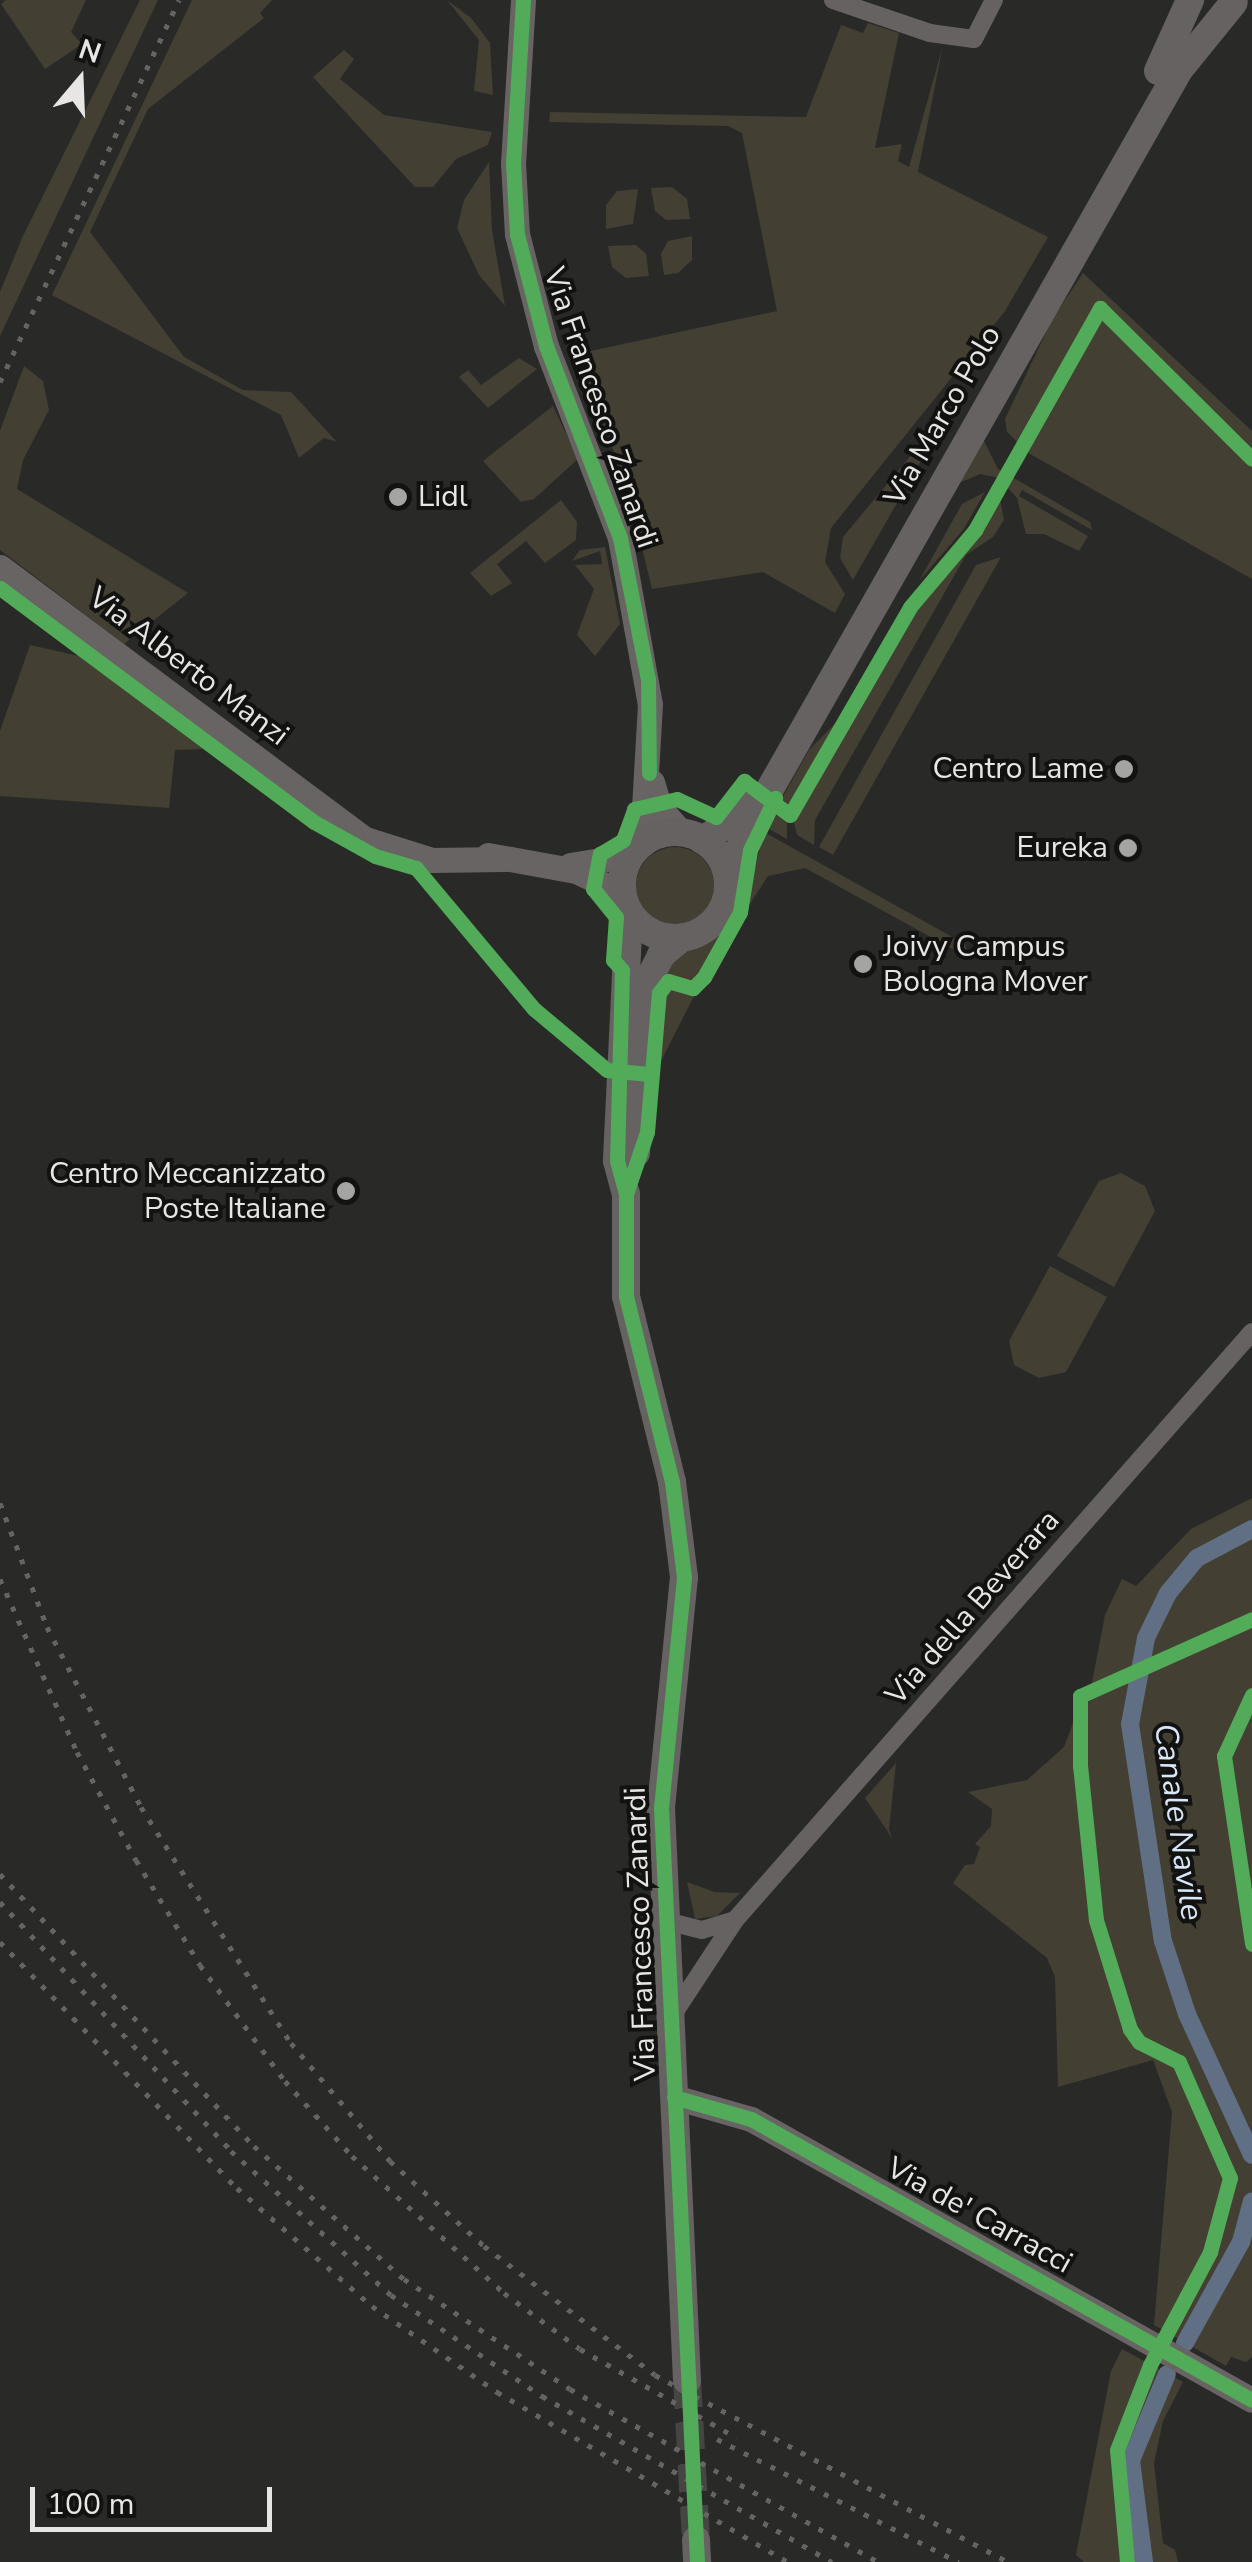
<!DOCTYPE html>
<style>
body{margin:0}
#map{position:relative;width:1252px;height:2562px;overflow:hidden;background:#292928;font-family:"Nunito Sans",sans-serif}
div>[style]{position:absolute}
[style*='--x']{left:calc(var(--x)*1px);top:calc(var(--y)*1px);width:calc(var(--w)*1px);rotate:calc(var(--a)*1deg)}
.green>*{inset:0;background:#433f32}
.round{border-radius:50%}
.canal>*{height:18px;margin:-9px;padding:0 9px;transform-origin:9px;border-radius:9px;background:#606f84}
.primary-tunnel>*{height:28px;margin-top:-14px;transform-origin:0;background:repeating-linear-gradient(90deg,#464544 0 28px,transparent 0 42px)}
.street>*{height:18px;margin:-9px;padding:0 9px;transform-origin:9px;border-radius:9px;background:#656261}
.secondary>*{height:25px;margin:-12.5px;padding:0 12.5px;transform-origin:12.5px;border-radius:12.5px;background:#686464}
.primary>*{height:28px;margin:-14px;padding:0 14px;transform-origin:14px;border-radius:14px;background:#656261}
.primary>.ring{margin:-14px;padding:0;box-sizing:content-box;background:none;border:28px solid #656261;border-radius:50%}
.rail>*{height:5px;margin-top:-2.5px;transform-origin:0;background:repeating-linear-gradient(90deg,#656463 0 5px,transparent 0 15px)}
.cycleway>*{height:15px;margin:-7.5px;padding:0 7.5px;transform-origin:7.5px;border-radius:7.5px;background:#51ab58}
.dots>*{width:28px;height:28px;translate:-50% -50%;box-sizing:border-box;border:5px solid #121211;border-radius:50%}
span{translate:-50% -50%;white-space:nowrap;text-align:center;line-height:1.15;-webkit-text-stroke:8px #121211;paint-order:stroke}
.street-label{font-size:30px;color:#e7e6e5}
.poi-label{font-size:30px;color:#e7e6e5}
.left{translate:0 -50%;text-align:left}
.right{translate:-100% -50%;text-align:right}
.water-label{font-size:32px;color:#d8e6f8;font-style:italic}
.north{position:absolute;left:30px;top:30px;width:100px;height:100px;-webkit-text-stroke:8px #121211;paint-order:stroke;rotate:19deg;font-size:28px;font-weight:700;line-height:40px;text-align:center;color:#e7e6e5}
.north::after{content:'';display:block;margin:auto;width:35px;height:45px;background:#e7e6e5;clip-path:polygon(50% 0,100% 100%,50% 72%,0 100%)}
.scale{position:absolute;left:30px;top:2487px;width:242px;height:45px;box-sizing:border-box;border:5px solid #e7e6e5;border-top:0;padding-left:12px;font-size:30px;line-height:35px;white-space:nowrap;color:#e7e6e5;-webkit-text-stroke:8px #121211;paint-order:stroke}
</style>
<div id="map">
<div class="green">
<i style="clip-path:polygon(6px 0,86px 0,71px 32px,82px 44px,45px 69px,1px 4px)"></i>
<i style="clip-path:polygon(140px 0,158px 0,0 336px,0 292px,22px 238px)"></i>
<i style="clip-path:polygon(192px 0,272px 0,260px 13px,264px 18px,148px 109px,90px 232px,184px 357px,243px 390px,291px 392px,337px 442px,324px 438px,299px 458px,281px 415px,52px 295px)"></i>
<i style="clip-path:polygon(447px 0,471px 18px,490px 43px,493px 95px,474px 91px,479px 40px)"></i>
<i style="clip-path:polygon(868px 23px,899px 33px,875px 148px,902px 144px,925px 44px,898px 161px,909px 167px,943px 45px,918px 172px,1048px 237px,1005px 311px,831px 528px,825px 562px,845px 594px,835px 613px,763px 572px,652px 589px,624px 475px,572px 355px,777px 311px,742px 133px,728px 126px,549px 122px,550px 112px,806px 117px,841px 25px,863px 33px)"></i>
<i style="clip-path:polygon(344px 50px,354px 59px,340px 79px,384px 115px,492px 132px,488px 145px,456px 159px,433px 187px,415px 187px,313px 77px)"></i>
<i style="clip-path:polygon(489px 162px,492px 230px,505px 306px,479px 275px,457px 228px,464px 200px)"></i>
<i style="clip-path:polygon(672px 187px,687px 199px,690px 219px,666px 220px,655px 211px,651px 188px)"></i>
<i style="clip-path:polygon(638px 189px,633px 224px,606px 229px,606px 205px,617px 191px)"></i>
<i style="clip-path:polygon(692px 236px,692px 260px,678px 273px,664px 275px,661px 254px,668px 241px)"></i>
<i style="clip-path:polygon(636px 245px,646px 254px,649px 276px,626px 278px,612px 267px,608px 246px)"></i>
<i style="clip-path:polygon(1083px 273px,1252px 431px,1252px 579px,1030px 454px,1007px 432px,1005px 419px,1052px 320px)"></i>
<i style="clip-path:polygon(519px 358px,537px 369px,488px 408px,459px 377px,468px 370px,481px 385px)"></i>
<i style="clip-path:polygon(24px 366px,43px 381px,49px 410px,23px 460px,17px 489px,188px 593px,124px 644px,0 550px,0 431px)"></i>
<i style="clip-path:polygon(553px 406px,578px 459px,534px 499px,521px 502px,483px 461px)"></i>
<i style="clip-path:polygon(951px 407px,952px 407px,853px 580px,840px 558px,843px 537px)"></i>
<i style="clip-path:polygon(982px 437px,998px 469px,1090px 522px,1092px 530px,1022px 490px,1019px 496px,1088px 536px,1079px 551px,1044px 534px,1026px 534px,1017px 498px,999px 478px,980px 474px,957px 484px)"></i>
<i style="clip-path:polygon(985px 492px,963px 530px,919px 581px,962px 504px)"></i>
<i style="clip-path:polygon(999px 494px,1004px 520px,993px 537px,966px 555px,815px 820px,814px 845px,797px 835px,793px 818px,912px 609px,972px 540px)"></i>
<i style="clip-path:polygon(561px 500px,577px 522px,576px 540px,545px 563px,526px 541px,497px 564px,512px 583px,491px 596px,470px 573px)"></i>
<i style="clip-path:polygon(605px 547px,620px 624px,595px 656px,577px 635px,594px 589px,575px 565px,602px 564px,600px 551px,572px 561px,580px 550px)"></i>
<i style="clip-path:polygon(1001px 557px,833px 855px,819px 847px,976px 565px)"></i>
<i style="clip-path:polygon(30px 645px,79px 656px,203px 749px,175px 750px,169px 808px,0 796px,0 731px)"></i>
<i style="clip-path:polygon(850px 708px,787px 817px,787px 839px,766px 827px,809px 750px)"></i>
<i style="clip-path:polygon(764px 832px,965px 944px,969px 958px,805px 868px,768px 876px,744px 913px)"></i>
<i class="round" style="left:636px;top:847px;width:78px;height:78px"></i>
<i style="clip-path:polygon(728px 927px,695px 980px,658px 976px,675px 955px,708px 944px)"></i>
<i style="clip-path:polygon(671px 983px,694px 996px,654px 1075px,657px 1015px)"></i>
<i style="clip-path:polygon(1121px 1173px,1145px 1186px,1155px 1211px,1114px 1287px,1057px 1256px,1099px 1181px)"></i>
<i style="clip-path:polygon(1050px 1266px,1107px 1297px,1066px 1372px,1039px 1378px,1014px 1365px,1009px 1341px)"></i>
<i style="clip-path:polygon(1252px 1498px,1252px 2357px,1246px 2362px,1231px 2357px,1226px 2366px,1154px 2325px,1172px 2112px,1153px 2060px,1058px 2087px,1055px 1977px,1047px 1958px,953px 1883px,965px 1865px,974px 1864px,980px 1847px,975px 1844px,991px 1826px,992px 1809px,968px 1792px,1027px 1780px,1064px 1747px,1079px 1707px,1088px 1703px,1105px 1615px,1122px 1579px,1136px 1586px,1191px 1529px)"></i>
<i style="clip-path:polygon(896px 1763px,889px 1829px,892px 1838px,865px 1798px)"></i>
<i style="clip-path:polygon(687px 1882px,715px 1892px,740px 1893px,717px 1916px,695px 1919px)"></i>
<i style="clip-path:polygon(1122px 2349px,1183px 2382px,1163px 2421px,1154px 2463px,1163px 2543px,1175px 2550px,1178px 2562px,1084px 2562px,1076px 2555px,1111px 2371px)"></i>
</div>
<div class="canal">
<i style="--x:1252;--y:1529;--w:62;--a:152.2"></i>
<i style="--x:1197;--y:1558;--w:45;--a:129.6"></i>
<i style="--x:1168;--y:1593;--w:50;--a:116.1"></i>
<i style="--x:1146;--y:1638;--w:87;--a:100.5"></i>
<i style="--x:1130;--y:1724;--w:219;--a:81.4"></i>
<i style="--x:1163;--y:1941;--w:77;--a:71.8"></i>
<i style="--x:1187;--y:2014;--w:155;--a:65.3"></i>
<i style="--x:1185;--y:2343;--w:115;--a:-61"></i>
<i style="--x:1241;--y:2242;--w:42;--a:-75"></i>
<i style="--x:1144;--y:2562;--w:103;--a:-97.3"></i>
<i style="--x:1131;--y:2460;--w:93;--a:-67.3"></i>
</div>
<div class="primary-tunnel">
<i style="--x:687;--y:2380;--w:160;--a:86.8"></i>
</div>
<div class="street">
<i style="--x:833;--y:0;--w:102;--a:18.8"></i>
<i style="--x:930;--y:33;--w:44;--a:7.8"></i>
<i style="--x:974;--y:39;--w:44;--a:-62.9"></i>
<i style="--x:666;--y:1921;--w:37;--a:14"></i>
<i style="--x:702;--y:1930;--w:34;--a:-17"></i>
<i style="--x:674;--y:2013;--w:111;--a:-56.7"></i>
<i style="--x:735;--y:1920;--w:783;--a:-48.68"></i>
</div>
<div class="secondary">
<i style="--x:523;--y:0;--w:163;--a:93.5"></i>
<i style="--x:513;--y:163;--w:71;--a:86.8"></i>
<i style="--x:517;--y:234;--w:116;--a:75.5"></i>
<i style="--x:546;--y:346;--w:206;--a:68.9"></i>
<i style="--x:620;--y:538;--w:169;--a:79.8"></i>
<i style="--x:650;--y:704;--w:139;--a:93.3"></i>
<i style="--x:0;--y:567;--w:455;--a:36.7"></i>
<i style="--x:365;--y:839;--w:70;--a:17.4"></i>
<i style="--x:432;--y:860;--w:73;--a:-0.8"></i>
<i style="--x:652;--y:782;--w:27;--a:73"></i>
<i style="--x:660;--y:808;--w:32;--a:49"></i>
<i style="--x:488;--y:855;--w:89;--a:10.3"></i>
<i style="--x:576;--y:871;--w:51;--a:25.6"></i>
<i style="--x:570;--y:865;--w:62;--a:-9.3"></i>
<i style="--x:674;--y:2097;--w:80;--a:15.9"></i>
<i style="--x:751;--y:2119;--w:574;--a:29.29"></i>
</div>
<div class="primary">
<i style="--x:1158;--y:71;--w:78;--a:-65.7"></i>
<i class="ring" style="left:622px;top:832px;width:78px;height:78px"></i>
<i style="--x:702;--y:840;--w:34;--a:-32"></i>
<i style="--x:731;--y:822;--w:31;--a:-57"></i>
<i style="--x:728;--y:875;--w:56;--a:-66.7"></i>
<i style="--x:750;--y:824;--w:868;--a:-60.36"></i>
<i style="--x:1179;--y:70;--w:87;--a:-51"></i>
<i style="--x:629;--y:913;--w:248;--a:92.8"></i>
<i style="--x:617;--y:1161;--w:34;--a:75"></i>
<i style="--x:626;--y:1194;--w:102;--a:90"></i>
<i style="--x:626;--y:1296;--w:192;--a:76.1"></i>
<i style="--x:672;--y:1482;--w:96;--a:82.8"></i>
<i style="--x:684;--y:1577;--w:232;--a:95.7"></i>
<i style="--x:661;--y:1808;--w:573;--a:87.4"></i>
<i style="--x:636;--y:1153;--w:166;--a:-86.9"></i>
<i style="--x:645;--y:987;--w:36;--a:-63"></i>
<i style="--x:661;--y:955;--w:25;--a:-40"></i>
<i style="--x:696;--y:2540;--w:22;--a:87"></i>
</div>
<div class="rail">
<i style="--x:0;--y:382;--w:422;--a:-64.9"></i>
<i style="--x:0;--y:1503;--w:133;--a:69.2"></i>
<i style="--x:47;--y:1627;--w:203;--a:62.4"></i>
<i style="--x:141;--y:1807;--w:280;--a:57.6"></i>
<i style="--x:291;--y:2043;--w:154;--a:50"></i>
<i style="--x:390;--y:2161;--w:127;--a:42.1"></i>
<i style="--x:484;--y:2246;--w:214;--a:37"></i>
<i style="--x:655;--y:2375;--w:399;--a:27.9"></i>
<i style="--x:0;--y:1579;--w:189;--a:66"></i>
<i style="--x:77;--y:1752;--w:123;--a:61.4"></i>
<i style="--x:136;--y:1860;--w:123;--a:58.6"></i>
<i style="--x:200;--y:1965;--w:144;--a:53.8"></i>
<i style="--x:285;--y:2081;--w:101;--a:48.2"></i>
<i style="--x:352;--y:2156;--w:205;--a:42"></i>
<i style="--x:504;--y:2293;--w:94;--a:36.4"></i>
<i style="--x:580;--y:2349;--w:180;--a:29.5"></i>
<i style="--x:0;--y:1874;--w:372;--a:47"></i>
<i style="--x:254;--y:2146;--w:200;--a:41.6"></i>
<i style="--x:404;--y:2279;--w:199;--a:33.5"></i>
<i style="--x:570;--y:2389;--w:353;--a:29.3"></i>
<i style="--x:0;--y:1902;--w:340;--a:47.1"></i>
<i style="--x:231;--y:2151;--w:215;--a:42"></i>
<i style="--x:391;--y:2295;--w:182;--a:33.8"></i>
<i style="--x:542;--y:2396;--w:334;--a:29.8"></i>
<i style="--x:0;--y:1942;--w:342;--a:46.1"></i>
<i style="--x:237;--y:2188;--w:179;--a:41.2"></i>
<i style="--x:372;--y:2306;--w:152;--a:34.5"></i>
<i style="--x:497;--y:2392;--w:337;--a:30.3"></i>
<i style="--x:717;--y:2439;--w:271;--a:27"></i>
</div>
<div class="cycleway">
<i style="--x:523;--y:0;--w:163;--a:93.5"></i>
<i style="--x:513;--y:163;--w:71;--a:86.8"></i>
<i style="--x:517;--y:234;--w:116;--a:75.5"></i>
<i style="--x:546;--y:346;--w:206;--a:68.9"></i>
<i style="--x:620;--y:538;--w:144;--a:78.8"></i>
<i style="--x:648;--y:679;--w:94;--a:89.4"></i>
<i style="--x:0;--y:588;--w:392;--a:36.7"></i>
<i style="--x:314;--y:822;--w:70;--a:29.1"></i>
<i style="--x:375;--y:856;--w:43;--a:16.3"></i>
<i style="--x:416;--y:868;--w:184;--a:50.1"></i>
<i style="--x:534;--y:1009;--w:95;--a:39.9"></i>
<i style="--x:607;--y:1070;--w:42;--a:5.4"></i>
<i style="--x:626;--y:1194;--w:65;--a:-71.3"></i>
<i style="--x:647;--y:1132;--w:140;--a:-85.1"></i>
<i style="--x:659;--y:993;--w:15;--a:-53"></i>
<i style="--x:668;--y:981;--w:26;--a:16"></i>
<i style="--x:693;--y:988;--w:16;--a:-45"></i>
<i style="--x:704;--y:977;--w:74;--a:-61"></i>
<i style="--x:740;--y:912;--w:63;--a:-80.8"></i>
<i style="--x:750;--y:850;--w:58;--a:-64.3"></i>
<i style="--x:1252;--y:1695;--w:67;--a:114.7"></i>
<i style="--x:1224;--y:1756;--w:190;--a:81.5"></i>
<i style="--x:674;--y:2097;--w:80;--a:15.9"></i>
<i style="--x:751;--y:2119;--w:574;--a:29.29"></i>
<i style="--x:697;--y:2562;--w:755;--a:-92.73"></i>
<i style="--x:661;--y:1808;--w:232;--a:-84.3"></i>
<i style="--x:684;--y:1577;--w:96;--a:-97.2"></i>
<i style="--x:672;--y:1482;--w:192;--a:-103.9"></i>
<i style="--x:626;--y:1296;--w:102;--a:-90"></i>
<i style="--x:626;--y:1194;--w:34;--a:-105"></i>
<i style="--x:617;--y:1161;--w:191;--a:-88.5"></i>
<i style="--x:622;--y:970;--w:13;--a:-132"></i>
<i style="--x:613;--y:960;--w:43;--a:-86"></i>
<i style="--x:616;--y:917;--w:36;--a:-129"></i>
<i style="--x:593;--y:889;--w:36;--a:-79"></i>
<i style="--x:600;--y:854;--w:27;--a:-31"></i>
<i style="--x:623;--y:840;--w:33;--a:-70"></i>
<i style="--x:634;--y:809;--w:44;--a:-13.1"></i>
<i style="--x:677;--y:799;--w:43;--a:24.8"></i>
<i style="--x:716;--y:817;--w:46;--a:-52.1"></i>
<i style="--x:744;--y:781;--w:57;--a:36.5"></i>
<i style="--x:790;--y:815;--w:240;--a:-60"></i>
<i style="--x:910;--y:607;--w:101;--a:-49.8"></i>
<i style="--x:975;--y:530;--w:255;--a:-60.6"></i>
<i style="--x:1100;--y:308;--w:214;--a:44.8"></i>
<i style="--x:1127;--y:2562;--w:112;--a:-95.1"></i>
<i style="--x:1117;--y:2450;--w:91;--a:-68.8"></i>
<i style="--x:1150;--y:2365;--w:128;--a:-62"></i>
<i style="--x:1210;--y:2252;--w:77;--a:-74.9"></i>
<i style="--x:1230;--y:2178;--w:127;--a:-113.7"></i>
<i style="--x:1179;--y:2062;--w:45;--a:-153.4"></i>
<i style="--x:1139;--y:2042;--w:16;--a:-125"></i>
<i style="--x:1130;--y:2029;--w:114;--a:-107.3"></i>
<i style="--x:1096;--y:1920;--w:155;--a:-95.9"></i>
<i style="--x:1080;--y:1766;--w:70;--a:-90"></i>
<i style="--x:1080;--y:1696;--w:188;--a:-24.1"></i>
</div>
<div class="dots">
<i style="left:398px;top:497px;background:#a4a4a3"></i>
<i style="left:1124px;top:769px;background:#a4a4a3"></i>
<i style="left:1128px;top:848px;background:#a4a4a3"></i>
<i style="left:863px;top:964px;background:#a4a4a3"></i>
<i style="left:346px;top:1191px;background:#a4a4a3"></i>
</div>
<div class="street-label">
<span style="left:600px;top:408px;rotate:71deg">Via Francesco Zanardi</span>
<span style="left:943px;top:416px;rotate:-60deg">Via Marco Polo</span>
<span style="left:188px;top:667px;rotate:37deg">Via Alberto Manzi</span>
<span style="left:973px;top:1608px;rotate:-49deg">Via della Beverara</span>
<span style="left:641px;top:1934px;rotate:-92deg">Via Francesco Zanardi</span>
<span style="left:979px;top:2216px;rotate:29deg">Via de' Carracci</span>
</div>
<div class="poi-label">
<span class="left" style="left:418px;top:497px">Lidl</span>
<span class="right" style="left:1104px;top:769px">Centro Lame</span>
<span class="right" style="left:1108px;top:848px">Eureka</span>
<span class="left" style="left:883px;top:964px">Joivy Campus<br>Bologna Mover</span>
<span class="right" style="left:326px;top:1191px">Centro Meccanizzato<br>Poste Italiane</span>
</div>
<div class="water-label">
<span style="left:1178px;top:1822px;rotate:82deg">Canale Navile</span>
</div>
<div class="north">N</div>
<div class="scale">100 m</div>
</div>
